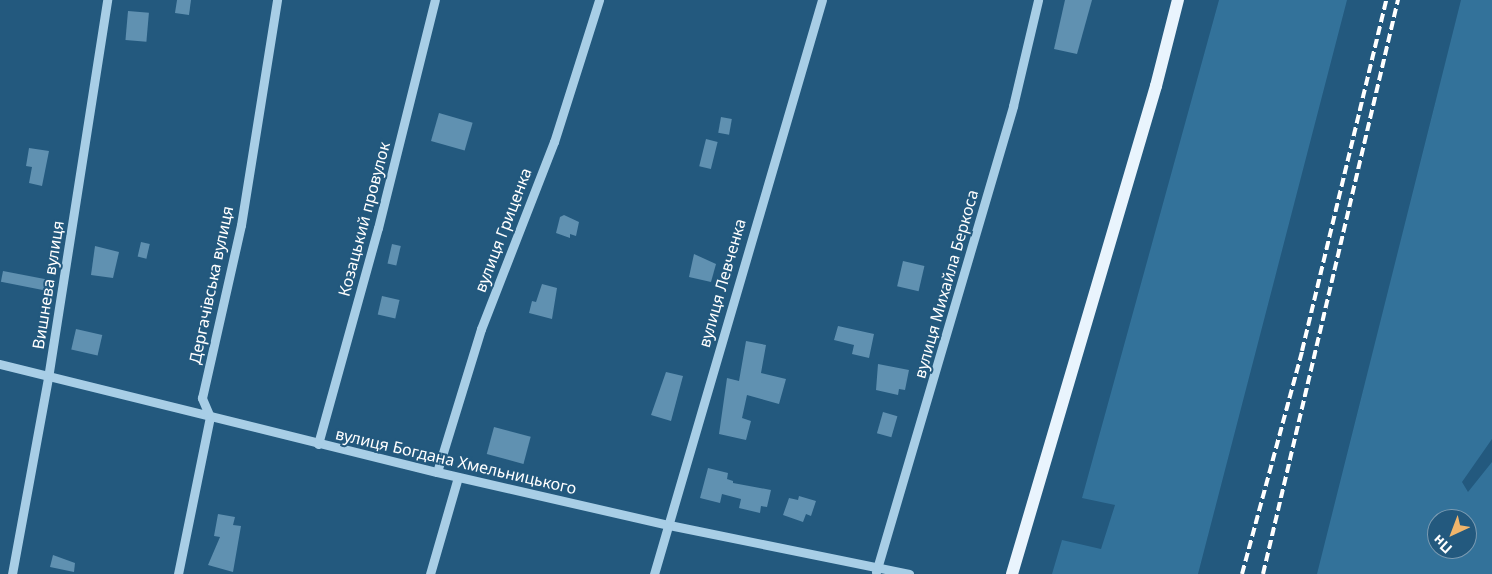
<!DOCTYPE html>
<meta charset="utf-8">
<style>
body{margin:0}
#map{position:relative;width:1492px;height:574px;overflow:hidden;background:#23597e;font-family:"Noto Sans",sans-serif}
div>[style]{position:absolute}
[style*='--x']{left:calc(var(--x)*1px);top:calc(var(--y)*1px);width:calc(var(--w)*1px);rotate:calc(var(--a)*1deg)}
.green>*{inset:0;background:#33729a}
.building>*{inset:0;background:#6091b1;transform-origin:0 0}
.minor>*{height:9px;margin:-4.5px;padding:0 4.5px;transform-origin:4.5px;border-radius:4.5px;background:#a8cee6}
.major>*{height:12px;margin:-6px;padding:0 6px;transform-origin:6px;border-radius:6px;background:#e9f4fd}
.rail>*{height:4px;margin-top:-2px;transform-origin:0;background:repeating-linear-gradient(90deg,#fff 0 9px,transparent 0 13px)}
span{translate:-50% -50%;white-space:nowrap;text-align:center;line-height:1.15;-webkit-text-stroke:4px #23597e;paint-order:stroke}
.street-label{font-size:16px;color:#fff}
.north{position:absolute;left:1427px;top:509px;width:50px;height:50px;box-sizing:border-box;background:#23597e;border:1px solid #7b9bb2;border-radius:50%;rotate:223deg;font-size:14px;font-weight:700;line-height:20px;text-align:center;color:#fff}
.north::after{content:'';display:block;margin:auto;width:18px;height:22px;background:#f1b56b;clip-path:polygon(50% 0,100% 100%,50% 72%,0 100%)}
</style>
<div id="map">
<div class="green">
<i style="clip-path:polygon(1219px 0,1347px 0,1198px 574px,1052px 574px,1062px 540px,1101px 549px,1115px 505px,1082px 498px)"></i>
<i style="clip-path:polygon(evenodd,1461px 0,1492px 0,1492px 439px,1462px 482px,1468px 492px,1492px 462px,1492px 574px,1317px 574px,1461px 0,1437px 519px,1467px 519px,1467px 549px,1437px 549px,1437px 519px)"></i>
</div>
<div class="building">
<i style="clip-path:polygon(177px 0,191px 0,189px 15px,175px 13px)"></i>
<i style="clip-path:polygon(1065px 0,1092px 0,1077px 54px,1054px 49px)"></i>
<i style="left:128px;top:11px;width:21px;height:29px;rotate:5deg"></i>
<i style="left:439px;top:113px;width:35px;height:29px;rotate:16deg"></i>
<i style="left:721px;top:117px;width:11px;height:16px;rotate:10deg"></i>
<i style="left:706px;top:139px;width:12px;height:28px;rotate:14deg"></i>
<i style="clip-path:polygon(29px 148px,49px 151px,42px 186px,29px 183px,32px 167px,26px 166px)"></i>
<i style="clip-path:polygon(564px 215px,579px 222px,576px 236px,570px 234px,570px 238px,556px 233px,560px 217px)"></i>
<i style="left:141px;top:242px;width:9px;height:15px;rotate:13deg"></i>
<i style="left:392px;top:244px;width:9px;height:20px;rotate:13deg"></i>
<i style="clip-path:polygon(95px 246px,119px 252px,113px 278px,91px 275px)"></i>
<i style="clip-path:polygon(694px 254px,716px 264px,711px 282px,689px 277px)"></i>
<i style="left:903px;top:261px;width:22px;height:26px;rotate:13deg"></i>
<i style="left:3px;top:271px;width:49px;height:11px;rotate:11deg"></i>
<i style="clip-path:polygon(542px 284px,557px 288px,552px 319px,529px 313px,532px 301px,536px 302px)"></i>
<i style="left:382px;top:296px;width:18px;height:19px;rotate:13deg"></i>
<i style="clip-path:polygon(838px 326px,874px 334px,869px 358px,852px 354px,854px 345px,834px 340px)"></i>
<i style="left:76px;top:329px;width:27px;height:21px;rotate:13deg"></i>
<i style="clip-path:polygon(746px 341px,766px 345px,761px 373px,786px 379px,779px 404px,747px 395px,742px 418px,751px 421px,746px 440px,719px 434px,727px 378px,739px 381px)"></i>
<i style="clip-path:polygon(878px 364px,909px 370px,905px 390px,899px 389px,898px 395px,876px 390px)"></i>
<i style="clip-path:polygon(666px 372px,683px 376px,671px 421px,651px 415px)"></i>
<i style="left:883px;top:412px;width:15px;height:22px;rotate:16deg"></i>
<i style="left:494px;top:427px;width:38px;height:28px;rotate:15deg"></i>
<i style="clip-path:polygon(708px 468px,728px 473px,727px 479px,733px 481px,733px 483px,771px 490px,767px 507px,761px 506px,760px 513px,739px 508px,741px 499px,722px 494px,720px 503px,700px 498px)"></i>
<i style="clip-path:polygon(799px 496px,816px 501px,811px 516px,806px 514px,803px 522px,783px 515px,789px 498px,798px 500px)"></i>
<i style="clip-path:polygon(218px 514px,235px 517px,233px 525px,241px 526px,233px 572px,208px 565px,220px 537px,214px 536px)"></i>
<i style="clip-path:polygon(53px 555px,75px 563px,74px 572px,50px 567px)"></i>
</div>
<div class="minor">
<i style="--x:0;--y:364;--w:450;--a:13.9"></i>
<i style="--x:437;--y:472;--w:238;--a:12.9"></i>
<i style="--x:669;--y:525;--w:245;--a:11.5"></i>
<i style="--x:318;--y:444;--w:224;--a:-74.5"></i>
<i style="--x:378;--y:228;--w:235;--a:-76"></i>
<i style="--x:437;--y:472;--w:150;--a:-72.9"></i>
<i style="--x:481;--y:329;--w:201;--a:-68.7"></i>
<i style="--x:554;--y:142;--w:149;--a:-72.4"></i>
<i style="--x:876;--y:572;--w:486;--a:-73.6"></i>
<i style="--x:1013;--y:106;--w:109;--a:-76.7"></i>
<i style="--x:12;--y:574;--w:199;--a:-79.6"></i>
<i style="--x:48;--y:378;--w:383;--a:-81.1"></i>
<i style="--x:178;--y:574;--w:160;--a:-78.5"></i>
<i style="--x:210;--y:417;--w:21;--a:-113"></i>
<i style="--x:202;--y:398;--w:177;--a:-77.3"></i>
<i style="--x:241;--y:225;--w:228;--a:-80.9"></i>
<i style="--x:430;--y:574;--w:101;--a:-73.9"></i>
<i style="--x:654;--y:574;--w:598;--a:-73.69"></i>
</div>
<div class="major">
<i style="--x:1012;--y:574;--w:509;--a:-73.56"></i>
<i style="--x:1156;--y:86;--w:89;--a:-75.7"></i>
</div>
<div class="rail">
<i style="--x:1242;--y:574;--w:231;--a:-74.9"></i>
<i style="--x:1302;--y:351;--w:361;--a:-76.5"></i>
<i style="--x:1263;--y:574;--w:590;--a:-76.77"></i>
</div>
<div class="street-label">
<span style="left:364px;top:219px;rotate:-75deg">Козацький провулок</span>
<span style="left:503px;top:230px;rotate:-69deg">вулиця Гриценка</span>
<span style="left:722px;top:283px;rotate:-74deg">вулиця Левченка</span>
<span style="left:946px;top:284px;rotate:-74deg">вулиця Михайла Беркоса</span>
<span style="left:48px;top:285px;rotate:-81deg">Вишнева вулиця</span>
<span style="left:211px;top:285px;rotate:-78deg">Дергачівська вулиця</span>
<span style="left:456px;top:461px;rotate:13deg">вулиця Богдана Хмельницького</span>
</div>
<div class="north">Пн</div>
</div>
